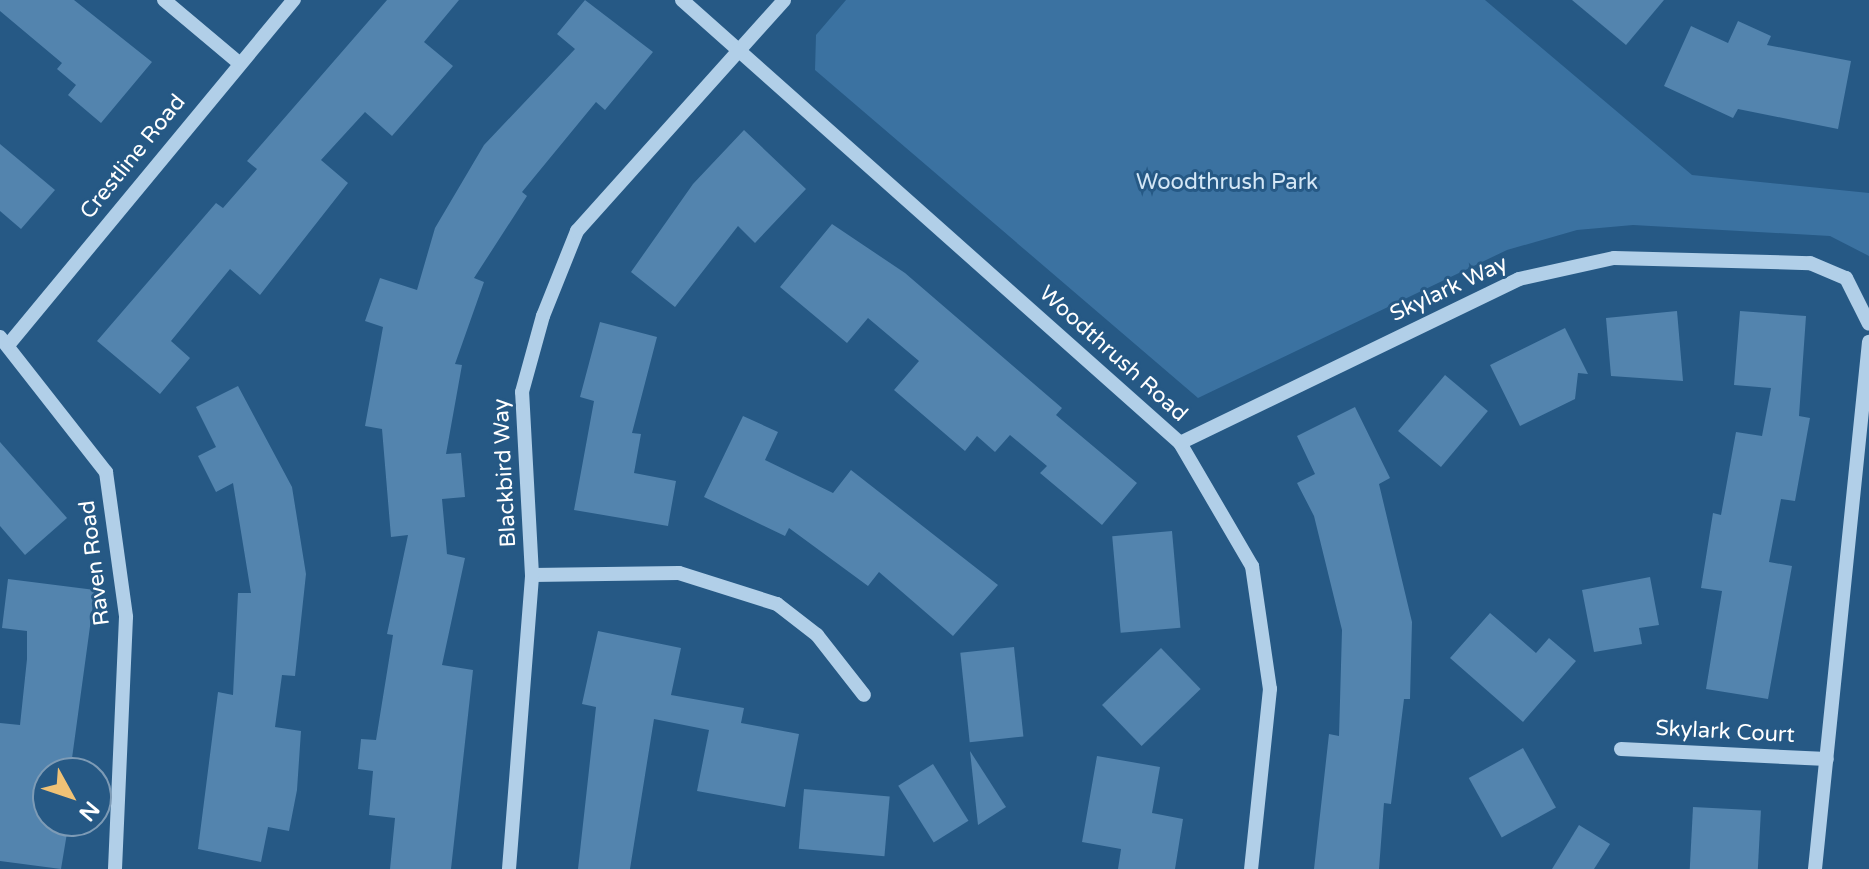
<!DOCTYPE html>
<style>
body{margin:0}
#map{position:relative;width:1869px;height:869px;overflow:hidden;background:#265985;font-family:"Varela Round",sans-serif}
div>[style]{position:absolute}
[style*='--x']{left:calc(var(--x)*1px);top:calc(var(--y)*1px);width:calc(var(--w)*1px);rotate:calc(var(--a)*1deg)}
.green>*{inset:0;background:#3b72a1}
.building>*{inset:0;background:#5384ae;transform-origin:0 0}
.minor>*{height:14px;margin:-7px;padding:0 7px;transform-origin:7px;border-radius:7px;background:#b1cfe8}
span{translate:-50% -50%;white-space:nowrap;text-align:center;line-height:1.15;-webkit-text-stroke:6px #265985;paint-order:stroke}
.street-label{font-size:22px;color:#fff}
.park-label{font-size:22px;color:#d4e7f6}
.north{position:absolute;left:32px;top:757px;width:80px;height:80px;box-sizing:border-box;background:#265985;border:2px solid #7d9bb6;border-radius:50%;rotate:130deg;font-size:22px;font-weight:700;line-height:32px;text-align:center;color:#fff}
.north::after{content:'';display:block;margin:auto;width:28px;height:36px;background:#f0c276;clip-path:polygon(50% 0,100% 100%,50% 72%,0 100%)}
</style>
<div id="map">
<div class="green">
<i style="clip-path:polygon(846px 0,1485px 0,1692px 175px,1869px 193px,1869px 256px,1830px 236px,1633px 225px,1577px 230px,1507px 250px,1198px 398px,815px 70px,816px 35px)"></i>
</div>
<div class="building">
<i style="clip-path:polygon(0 0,74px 0,152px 62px,101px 123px,68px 95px,76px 85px,57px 69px,62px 63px,0 11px)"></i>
<i style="clip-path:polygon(387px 0,459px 0,424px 42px,453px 66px,392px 136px,365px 112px,321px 160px,348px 183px,260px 295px,230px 269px,171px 341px,190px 358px,160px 394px,97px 341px,216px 203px,223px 208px,257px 169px,247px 161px)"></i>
<i style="clip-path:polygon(585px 0,653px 52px,605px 110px,596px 102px,522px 192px,527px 196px,474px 278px,484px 282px,455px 364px,462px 365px,446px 454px,461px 453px,465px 497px,442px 499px,447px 554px,465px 558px,442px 665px,473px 670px,451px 869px,390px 869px,395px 818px,369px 815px,373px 771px,358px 769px,361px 739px,376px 740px,393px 635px,387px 634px,408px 535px,391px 537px,382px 429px,365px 426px,383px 327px,365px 321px,380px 278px,417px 290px,435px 228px,484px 145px,575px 49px,557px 34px)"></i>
<i style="clip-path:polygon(1572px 0,1664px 0,1626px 45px)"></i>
<i style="clip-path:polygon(1738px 21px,1771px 36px,1767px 45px,1851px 61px,1838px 129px,1738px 109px,1733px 118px,1664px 86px,1691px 26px,1728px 43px)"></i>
<i style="clip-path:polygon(744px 130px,806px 189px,755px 243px,738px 226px,675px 307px,631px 272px,693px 184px)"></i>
<i style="clip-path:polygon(0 144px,55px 190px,21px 229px,0 211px)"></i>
<i style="clip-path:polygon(832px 224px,905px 273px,1062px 408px,1056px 415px,1137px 483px,1102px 525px,1040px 473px,1047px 466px,1010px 435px,995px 452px,977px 436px,965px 451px,894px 390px,919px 361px,868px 318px,847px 343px,780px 287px)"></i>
<i style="clip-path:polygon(1677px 311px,1683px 381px,1611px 376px,1606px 318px)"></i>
<i style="clip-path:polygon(1740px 311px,1806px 316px,1799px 416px,1810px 418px,1795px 501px,1781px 499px,1769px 562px,1792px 566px,1768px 699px,1706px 689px,1722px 591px,1701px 588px,1713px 513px,1721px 515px,1736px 432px,1762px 436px,1771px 388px,1734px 385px)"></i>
<i style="clip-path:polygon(600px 322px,657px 337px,632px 433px,641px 434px,634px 473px,676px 481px,668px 526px,574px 510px,594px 401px,580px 397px)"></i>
<i style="clip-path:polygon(1565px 328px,1588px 374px,1578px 373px,1575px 399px,1520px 426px,1490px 365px)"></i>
<i style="left:1445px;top:375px;width:56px;height:73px;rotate:40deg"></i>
<i style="clip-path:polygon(238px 386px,292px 487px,306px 574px,295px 676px,282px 675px,275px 727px,301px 731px,297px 790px,289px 831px,268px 827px,261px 862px,198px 849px,218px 692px,233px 695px,238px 593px,251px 593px,233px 483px,216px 492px,198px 456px,216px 447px,196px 407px)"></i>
<i style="clip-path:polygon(1355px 407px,1390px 478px,1379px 484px,1412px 622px,1410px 699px,1404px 699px,1391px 804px,1384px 803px,1379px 869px,1314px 869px,1329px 734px,1339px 736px,1342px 630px,1314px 516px,1297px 483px,1315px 474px,1297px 436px)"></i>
<i style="clip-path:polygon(743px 416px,778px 432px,765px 460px,833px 493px,851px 470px,998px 585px,953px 636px,879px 572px,868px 586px,789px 528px,785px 536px,704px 497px)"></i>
<i style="clip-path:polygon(0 442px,67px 518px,25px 555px,0 526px)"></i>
<i style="left:1172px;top:531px;width:97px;height:60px;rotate:85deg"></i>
<i style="clip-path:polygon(1650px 577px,1659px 625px,1639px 628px,1642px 644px,1594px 652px,1582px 590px)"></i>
<i style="clip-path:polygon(8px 579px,95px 590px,70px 773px,48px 773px,48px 821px,69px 821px,61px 869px,0 861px,0 723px,20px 725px,27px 659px,27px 631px,2px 628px)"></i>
<i style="clip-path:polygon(1490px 613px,1536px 653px,1549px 638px,1576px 661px,1523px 722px,1450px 658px)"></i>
<i style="clip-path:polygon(598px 631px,681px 648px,671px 695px,744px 708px,741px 723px,799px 734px,785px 807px,697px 791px,709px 730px,654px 719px,630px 869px,578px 869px,596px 707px,582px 704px)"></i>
<i style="left:1014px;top:647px;width:90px;height:54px;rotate:84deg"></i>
<i style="left:1161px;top:648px;width:57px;height:82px;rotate:46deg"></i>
<i style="left:1523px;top:748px;width:68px;height:62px;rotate:61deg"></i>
<i style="clip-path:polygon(970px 751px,1006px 807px,978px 825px)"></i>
<i style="clip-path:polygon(1097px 756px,1160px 767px,1152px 813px,1183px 819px,1175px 869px,1118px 869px,1121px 849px,1082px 842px)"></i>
<i style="left:933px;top:764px;width:67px;height:41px;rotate:58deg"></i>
<i style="left:804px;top:789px;width:86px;height:60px;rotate:5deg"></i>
<i style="left:1693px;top:807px;width:68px;height:62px;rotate:3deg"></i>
<i style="clip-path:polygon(1579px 825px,1610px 844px,1594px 869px,1552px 869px)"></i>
</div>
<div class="minor">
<i style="--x:164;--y:0;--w:98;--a:40"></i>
<i style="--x:682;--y:0;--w:667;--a:41.65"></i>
<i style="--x:1180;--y:443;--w:143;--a:59.7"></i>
<i style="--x:1252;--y:566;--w:124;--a:81.7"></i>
<i style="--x:1270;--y:689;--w:181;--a:96"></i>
<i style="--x:0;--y:337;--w:172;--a:51.9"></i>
<i style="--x:106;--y:472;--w:146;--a:82.1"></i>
<i style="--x:126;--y:617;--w:252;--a:92.5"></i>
<i style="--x:9;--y:344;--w:447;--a:-50.4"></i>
<i style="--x:1180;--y:443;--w:377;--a:-25.8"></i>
<i style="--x:1519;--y:279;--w:97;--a:-12.5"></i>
<i style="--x:1614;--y:258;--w:196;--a:1.5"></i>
<i style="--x:1810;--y:263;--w:39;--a:23"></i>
<i style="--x:1846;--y:278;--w:51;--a:63.4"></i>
<i style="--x:532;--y:575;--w:147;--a:-0.8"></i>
<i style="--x:679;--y:573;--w:103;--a:17.6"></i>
<i style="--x:777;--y:604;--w:51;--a:37.8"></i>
<i style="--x:817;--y:635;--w:76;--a:51.9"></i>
<i style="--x:1621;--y:749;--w:206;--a:2.8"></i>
<i style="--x:509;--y:869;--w:295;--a:-85.5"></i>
<i style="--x:532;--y:575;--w:183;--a:-93.1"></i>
<i style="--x:522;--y:392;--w:79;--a:-74.6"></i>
<i style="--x:543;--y:316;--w:92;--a:-68.2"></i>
<i style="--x:577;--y:231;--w:310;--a:-48.1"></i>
<i style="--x:1815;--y:869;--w:530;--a:-84.15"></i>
</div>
<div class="street-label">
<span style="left:133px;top:157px;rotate:-51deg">Crestline Road</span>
<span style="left:1449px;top:289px;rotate:-25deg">Skylark Way</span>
<span style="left:1113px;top:354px;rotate:42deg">Woodthrush Road</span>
<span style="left:505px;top:473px;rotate:-93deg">Blackbird Way</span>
<span style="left:95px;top:563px;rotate:-97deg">Raven Road</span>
<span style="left:1725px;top:732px;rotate:3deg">Skylark Court</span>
</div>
<div class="park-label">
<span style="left:1227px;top:183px">Woodthrush Park</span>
</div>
<div class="north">N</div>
</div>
